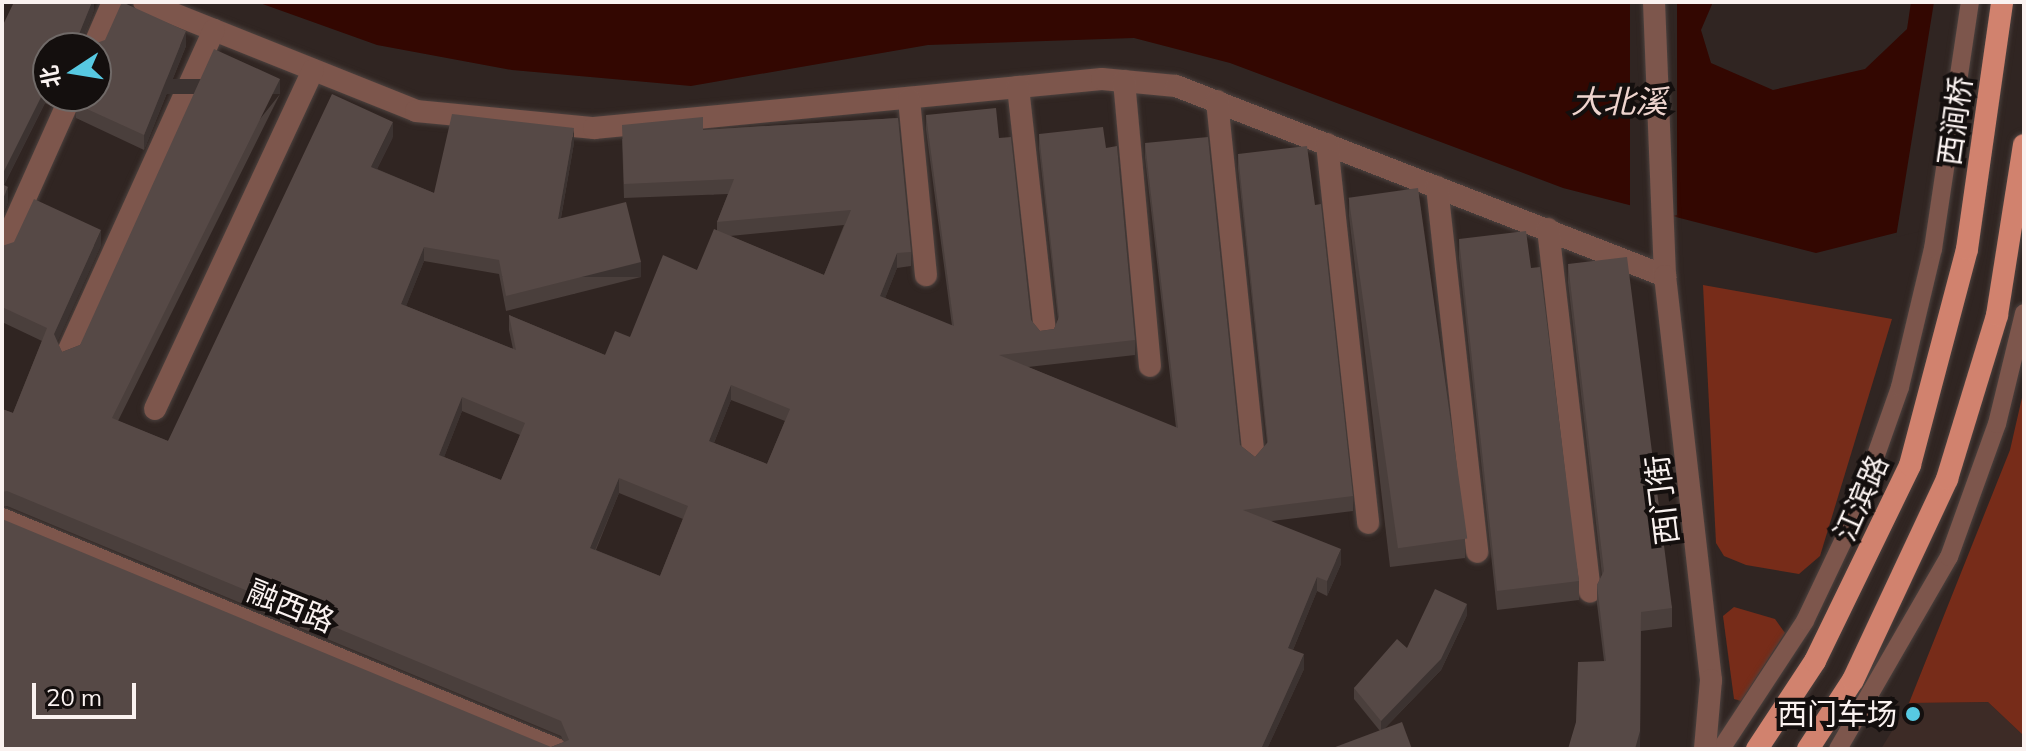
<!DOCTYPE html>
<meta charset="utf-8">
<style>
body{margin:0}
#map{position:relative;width:2026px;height:751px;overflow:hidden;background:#302522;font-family:Mulish,"Noto Sans SC",sans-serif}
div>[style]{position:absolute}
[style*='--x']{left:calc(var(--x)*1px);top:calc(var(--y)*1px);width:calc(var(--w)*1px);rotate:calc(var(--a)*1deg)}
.built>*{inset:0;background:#3d2b26}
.green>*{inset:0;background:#772c19}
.water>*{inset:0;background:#330701}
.pier>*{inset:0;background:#302522;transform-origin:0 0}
.roads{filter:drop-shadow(0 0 2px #4c423f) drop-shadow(0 0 2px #4c423f)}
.service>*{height:18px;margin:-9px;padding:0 9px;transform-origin:9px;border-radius:9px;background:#7d564c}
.minor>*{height:22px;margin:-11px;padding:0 11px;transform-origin:11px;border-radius:11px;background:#7d564c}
.tertiary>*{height:22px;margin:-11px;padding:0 11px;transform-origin:11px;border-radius:11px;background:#7d564c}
.primary>*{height:22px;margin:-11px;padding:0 11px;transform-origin:11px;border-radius:11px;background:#d1826e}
.wall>*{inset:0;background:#4a3f3c}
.shaded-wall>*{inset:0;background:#3c3331;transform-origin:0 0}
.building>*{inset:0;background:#564946;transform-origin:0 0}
.dots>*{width:22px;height:22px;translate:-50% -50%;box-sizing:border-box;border:4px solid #140f0e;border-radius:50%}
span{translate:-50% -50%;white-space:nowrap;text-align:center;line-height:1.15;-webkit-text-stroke:8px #140f0e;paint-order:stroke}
.street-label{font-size:30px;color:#faf2f0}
.poi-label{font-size:30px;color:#faf2f0}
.right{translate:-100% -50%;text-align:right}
.water-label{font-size:32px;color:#eed4ce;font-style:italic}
.frame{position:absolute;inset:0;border:4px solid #faf2f0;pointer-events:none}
.north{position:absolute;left:32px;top:32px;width:80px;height:80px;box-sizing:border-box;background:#140f0e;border:2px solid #706a68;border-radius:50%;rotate:258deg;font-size:22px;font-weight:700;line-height:32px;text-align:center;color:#faf2f0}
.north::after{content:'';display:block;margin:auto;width:28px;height:36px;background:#57c9e2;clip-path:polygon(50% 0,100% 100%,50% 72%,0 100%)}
.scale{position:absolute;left:32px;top:683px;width:104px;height:36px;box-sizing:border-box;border:4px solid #faf2f0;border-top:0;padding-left:10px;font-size:24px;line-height:28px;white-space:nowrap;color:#faf2f0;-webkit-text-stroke:6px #140f0e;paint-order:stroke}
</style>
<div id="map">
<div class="built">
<i style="clip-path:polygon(1988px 702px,2024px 736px,2024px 749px,1881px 749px,1909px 703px)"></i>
</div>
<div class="green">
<i style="clip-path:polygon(1703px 285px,1892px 319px,1820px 556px,1799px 574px,1746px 565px,1724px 556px,1716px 543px)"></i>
<i style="clip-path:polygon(2024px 389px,2024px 736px,1988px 702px,1909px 703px,2010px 450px)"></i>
<i style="clip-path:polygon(1734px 607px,1775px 619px,1785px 633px,1741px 701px,1734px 699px,1723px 616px)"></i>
</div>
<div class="water">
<i style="clip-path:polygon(257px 2px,1713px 2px,1701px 30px,1711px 63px,1773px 90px,1865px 69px,1907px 29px,1911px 2px,2024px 2px,1919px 227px,1816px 253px,1563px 188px,1230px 63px,1134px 38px,928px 45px,691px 86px,512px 70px,377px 45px)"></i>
</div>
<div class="pier">
<i style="left:1630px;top:2px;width:47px;height:213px"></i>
<i style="clip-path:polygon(1934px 2px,2024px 2px,2024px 207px,1896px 237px)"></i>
</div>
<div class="roads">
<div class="service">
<i style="--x:1721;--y:749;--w:153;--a:-56.7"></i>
<i style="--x:1805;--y:621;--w:112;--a:-64.6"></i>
<i style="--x:1853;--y:520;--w:141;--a:-70.5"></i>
<i style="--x:1900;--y:387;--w:142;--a:-76.6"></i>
<i style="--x:1933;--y:249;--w:250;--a:-81.5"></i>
<i style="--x:1838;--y:749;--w:222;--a:-60"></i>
<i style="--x:1949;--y:557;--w:141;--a:-70.2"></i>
<i style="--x:1997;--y:424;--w:114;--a:-76.3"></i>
</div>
<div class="minor">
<i style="--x:144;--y:2;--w:293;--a:21.8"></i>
<i style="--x:416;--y:111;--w:179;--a:5.5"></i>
<i style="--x:594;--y:128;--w:510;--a:-5.51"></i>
<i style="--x:1102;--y:79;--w:74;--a:5.4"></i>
<i style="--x:1176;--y:86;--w:525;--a:21.23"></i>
<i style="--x:93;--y:48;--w:50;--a:-66.5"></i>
<i style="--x:1124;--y:81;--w:286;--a:84.8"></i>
<i style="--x:1018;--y:87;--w:247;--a:83.7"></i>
<i style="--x:909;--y:99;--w:177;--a:84.5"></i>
<i style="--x:1217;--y:101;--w:359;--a:84.1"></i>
<i style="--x:1327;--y:144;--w:381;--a:83.8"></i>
<i style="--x:1437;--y:187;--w:367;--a:83.7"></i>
<i style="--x:1548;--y:229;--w:365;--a:83.4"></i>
<i style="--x:2;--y:250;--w:169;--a:-65.9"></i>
<i style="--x:67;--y:354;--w:356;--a:-65.6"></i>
<i style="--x:155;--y:409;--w:374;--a:-65"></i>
<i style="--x:2;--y:519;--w:600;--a:22.55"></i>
</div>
<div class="tertiary">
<i style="--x:1654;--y:2;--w:274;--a:87.7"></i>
<i style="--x:1665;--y:276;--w:407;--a:83.5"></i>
<i style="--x:1711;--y:680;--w:69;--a:95"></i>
</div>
<div class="primary">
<i style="--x:1757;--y:749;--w:105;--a:-56.6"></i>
<i style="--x:1815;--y:661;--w:218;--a:-64.1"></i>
<i style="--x:1910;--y:465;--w:223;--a:-75.2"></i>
<i style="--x:1967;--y:249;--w:249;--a:-81.9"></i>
<i style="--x:1808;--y:749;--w:82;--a:-56.9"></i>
<i style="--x:1853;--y:680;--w:222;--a:-64.9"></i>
<i style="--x:1947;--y:479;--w:171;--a:-73"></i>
<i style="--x:1997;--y:315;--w:172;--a:-81"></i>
</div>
</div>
<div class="wall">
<i style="clip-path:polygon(94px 2px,94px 10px,83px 39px,88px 46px,186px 46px,144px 150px,76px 118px,76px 104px,96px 48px,48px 48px,48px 96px,59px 96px,51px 106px,45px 103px,4px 185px,8px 202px,2px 216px,2px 27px)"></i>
<i style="clip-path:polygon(evenodd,280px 94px,118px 421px,168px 441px,393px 137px,377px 169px,434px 193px,574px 143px,561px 218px,641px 277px,506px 311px,499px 274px,424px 261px,406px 306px,513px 349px,509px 330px,509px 315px,605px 355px,630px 337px,697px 270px,717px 230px,717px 222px,728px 194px,624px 198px,622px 139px,703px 130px,898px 118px,911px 252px,911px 266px,897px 268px,885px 298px,952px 326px,926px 130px,926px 115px,999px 138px,1031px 320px,1040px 331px,1054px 329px,1058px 320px,1039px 149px,1039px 134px,1106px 148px,1135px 340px,1135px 355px,1028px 367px,1176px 428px,1145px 158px,1145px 143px,1240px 445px,1255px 457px,1267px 443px,1238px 169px,1238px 154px,1353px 496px,1353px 511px,1271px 521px,1341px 564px,1327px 596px,1317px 591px,1293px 650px,1304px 669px,1267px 749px,2px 749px,551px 747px,564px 742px,561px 736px,7px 506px,2px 507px,2px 409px,13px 413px,42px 341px,2px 322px,2px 246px,101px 245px,57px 342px,62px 352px,80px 345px,280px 94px,844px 225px,824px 275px,730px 236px,844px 225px,280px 94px,731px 400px,785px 421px,767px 464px,714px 443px,731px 400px,280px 94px,462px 411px,520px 435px,501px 480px,444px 457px,462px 411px,280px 94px,619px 493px,683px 519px,660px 576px,596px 550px,619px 493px)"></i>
<i style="clip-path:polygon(1349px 197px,1465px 539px,1465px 558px,1390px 567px,1349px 216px)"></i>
<i style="clip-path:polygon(1459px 239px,1531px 268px,1579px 581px,1579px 600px,1497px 610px,1459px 258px)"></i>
<i style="clip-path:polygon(1568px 264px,1672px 608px,1672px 627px,1641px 631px,1640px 749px,1604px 661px,1597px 604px,1597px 585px,1602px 575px,1568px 283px)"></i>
<i style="clip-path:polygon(1467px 615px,1441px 670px,1384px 729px,1380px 731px,1354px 699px,1354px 688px,1407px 648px)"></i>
</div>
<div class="shaded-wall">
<i style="clip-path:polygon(92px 2px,94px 2px,94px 10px,79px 48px,79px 34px)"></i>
<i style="clip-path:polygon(186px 31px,186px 46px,144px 150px,144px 135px)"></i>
<i style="left:280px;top:79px;width:15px;height:378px;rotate:90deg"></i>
<i style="clip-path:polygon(45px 89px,45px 103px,2px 189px,2px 175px)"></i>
<i style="clip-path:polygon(51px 96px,59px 96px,51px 106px)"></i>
<i style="clip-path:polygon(393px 122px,393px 137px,371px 181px,371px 167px)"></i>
<i style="clip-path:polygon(574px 128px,574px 143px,558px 234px,558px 219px)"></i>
<i style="clip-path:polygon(8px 187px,8px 202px,2px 216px,2px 201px)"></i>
<i style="clip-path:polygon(101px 230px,101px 245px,54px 349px,54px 334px)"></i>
<i style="clip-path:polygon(424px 247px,424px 261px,401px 319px,401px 304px)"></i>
<i style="clip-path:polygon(897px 253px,897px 268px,880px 311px,880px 296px)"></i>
<i style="left:641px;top:262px;width:15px;height:139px;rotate:90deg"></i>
<i style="clip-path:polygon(731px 385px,731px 400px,709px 455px,709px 441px)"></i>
<i style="clip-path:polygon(462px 397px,462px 411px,439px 470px,439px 455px)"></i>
<i style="clip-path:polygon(619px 478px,619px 493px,590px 562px,590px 548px)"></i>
<i style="clip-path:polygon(1341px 549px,1341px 564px,1327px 596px,1327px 581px)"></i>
<i style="clip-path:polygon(1317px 577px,1317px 591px,1288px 662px,1288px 648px)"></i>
<i style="clip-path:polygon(1467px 604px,1467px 615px,1441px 670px,1381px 732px,1381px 721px)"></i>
<i style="clip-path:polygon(1641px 612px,1640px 749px,1635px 749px)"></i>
<i style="clip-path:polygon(1304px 654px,1304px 669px,1267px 749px,1261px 749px)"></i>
</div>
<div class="building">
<i style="clip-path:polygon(14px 2px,92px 2px,79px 34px,88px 46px,105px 40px,122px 2px,186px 31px,144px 135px,76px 104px,79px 96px,96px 96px,96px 48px,48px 48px,48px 90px,45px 89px,2px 175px,2px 27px)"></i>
<i style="clip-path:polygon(evenodd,214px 49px,280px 79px,112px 418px,168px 441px,332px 94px,393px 122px,371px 167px,434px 193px,452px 114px,574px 128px,558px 219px,626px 202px,641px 262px,506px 296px,499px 260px,424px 247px,401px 304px,516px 350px,509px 315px,605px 355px,615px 331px,630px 337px,663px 255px,697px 270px,714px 229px,824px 275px,851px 210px,717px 222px,734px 179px,624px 184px,622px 125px,703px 117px,703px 130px,898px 118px,911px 252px,897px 253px,880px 296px,954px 326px,926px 115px,996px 108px,999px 138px,1011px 137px,1031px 320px,1040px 331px,1054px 329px,1059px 317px,1039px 134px,1103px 127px,1106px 148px,1117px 146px,1135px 340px,999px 355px,1178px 428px,1145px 143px,1208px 137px,1240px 445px,1255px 457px,1268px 442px,1238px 154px,1307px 146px,1315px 205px,1321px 204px,1353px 496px,1243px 510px,1341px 549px,1327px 581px,1317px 577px,1288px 648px,1304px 654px,1261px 749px,2px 749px,2px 519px,551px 747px,569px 740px,561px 721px,7px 491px,2px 492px,2px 409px,13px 413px,47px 328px,2px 307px,2px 246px,14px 242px,34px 199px,101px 230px,54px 334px,62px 352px,80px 345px,214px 49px,731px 385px,790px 409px,767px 464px,709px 441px,731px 385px,214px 49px,462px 397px,525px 423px,501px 480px,439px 455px,462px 397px,214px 49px,619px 478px,688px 506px,660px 576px,590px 548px,619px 478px)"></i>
<i style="clip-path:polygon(2px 184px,8px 187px,2px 201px)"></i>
<i style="left:1418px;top:188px;width:354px;height:70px;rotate:82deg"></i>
<i style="clip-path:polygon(1526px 231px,1531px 268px,1540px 267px,1579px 581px,1497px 591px,1459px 239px)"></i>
<i style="clip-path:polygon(1627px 257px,1672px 608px,1641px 612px,1640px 731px,1635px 749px,1568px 749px,1576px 722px,1578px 662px,1606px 661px,1597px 585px,1604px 571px,1568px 264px)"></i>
<i style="clip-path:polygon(1435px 589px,1467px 604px,1441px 659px,1381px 721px,1354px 688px,1397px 639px,1407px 648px)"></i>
<i style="clip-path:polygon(1402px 722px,1412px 749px,1330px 749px)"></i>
</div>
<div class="dots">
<i style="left:1913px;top:714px;background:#57c9e2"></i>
</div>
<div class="street-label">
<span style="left:1955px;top:121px;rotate:-82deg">西涧桥</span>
<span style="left:1861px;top:498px;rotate:-66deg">江滨路</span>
<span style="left:1662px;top:500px;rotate:-97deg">西门街</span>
<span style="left:291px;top:606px;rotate:22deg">融西路</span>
</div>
<div class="poi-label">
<span class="right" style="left:1897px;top:714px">西门车场</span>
</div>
<div class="water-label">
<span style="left:1619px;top:101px">大北溪</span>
</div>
<div class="frame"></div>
<div class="north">北</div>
<div class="scale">20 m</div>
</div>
